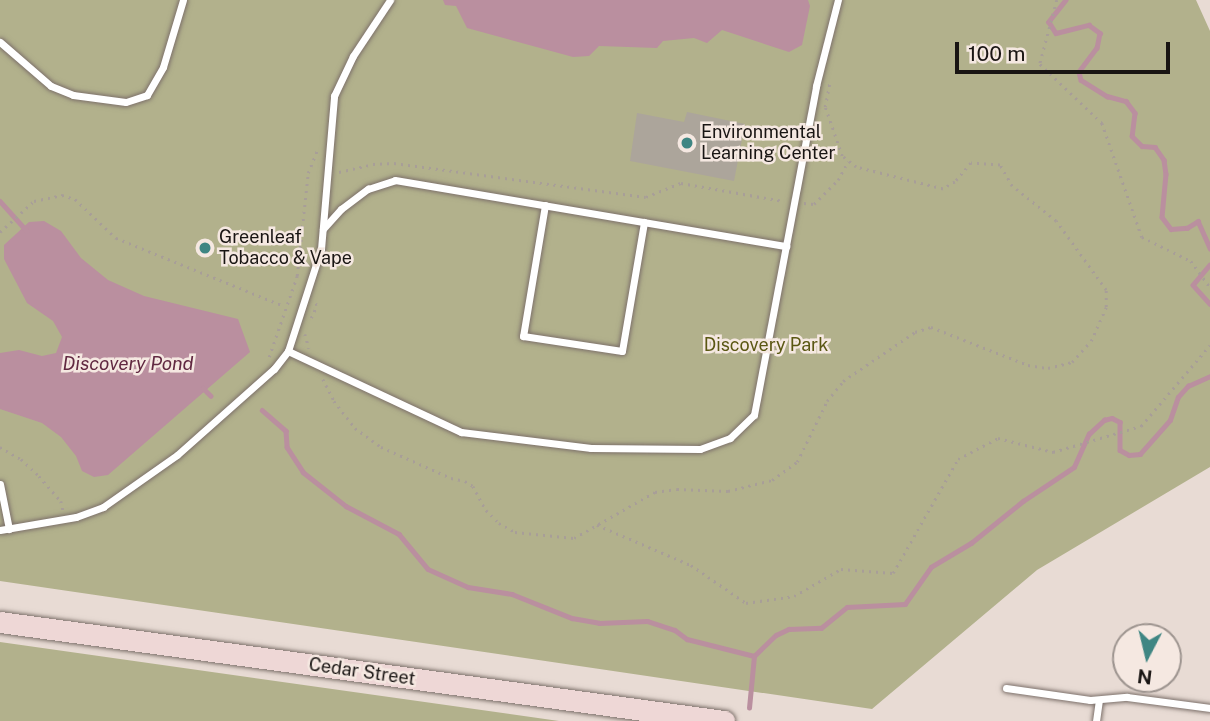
<!DOCTYPE html>
<style>
body{margin:0}
#map{position:relative;width:1210px;height:721px;overflow:hidden;background:#e8dbd4;font-family:"Public Sans",sans-serif}
div>[style]{position:absolute}
[style*='--x']{left:calc(var(--x)*1px);top:calc(var(--y)*1px);width:calc(var(--w)*1px);rotate:calc(var(--a)*1deg)}
.green>*{inset:0;background:#b2b18c}
.water>*{inset:0;background:#ba8f9f}
.stream>*{height:4.5px;margin:-2.25px;padding:0 2.25px;transform-origin:2.25px;border-radius:2.25px;background:#ba8f9f}
.building>*{inset:0;background:#aca59b}
.path>*{height:2.5px;margin-top:-1.25px;transform-origin:0;background:repeating-linear-gradient(90deg,#a89e98 0 2px,transparent 0 7px)}
.roads{filter:drop-shadow(0 0 2px #7d716b) drop-shadow(0 0 2px #7d716b)}
.service>*{height:7px;margin:-3.5px;padding:0 3.5px;transform-origin:3.5px;border-radius:3.5px;background:#fff}
.secondary>*{height:21px;margin:-10.5px;padding:0 10.5px;transform-origin:10.5px;border-radius:10.5px;background:#eed7d6}
.dots>*{width:19px;height:19px;translate:-50% -50%;box-sizing:border-box;border:4px solid #f5e8e1;border-radius:50%}
span{translate:-50% -50%;white-space:nowrap;text-align:center;line-height:1.15;-webkit-text-stroke:5px #f5e8e1;paint-order:stroke}
.poi-label{font-size:18px;color:#191513}
.left{translate:0 -50%;text-align:left}
.park-label{font-size:18px;color:#5a5712}
.street-label{font-size:18px;color:#191513}
.water-label{font-size:19px;color:#612841;font-style:italic}
.north{position:absolute;left:1112px;top:623px;width:70px;height:70px;box-sizing:border-box;background:#f5e8e1;border:2px solid #9d948f;border-radius:50%;rotate:187deg;font-size:19px;font-weight:700;line-height:28px;text-align:center;color:#191513}
.north::after{content:'';display:block;margin:auto;width:24px;height:32px;background:#3f8683;clip-path:polygon(50% 0,100% 100%,50% 72%,0 100%)}
.scale{position:absolute;left:955px;top:42px;width:215px;height:32px;box-sizing:border-box;border:4px solid #191513;border-top:0;padding-left:9px;font-size:21px;line-height:24px;white-space:nowrap;color:#191513;-webkit-text-stroke:5px #f5e8e1;paint-order:stroke}
</style>
<div id="map">
<div class="green">
<i style="clip-path:polygon(0 0,1196px 0,1210px 31px,1210px 467px,1037px 570px,872px 709px,0 581px)"></i>
<i style="clip-path:polygon(0 642px,559px 721px,0 721px)"></i>
</div>
<div class="water">
<i style="clip-path:polygon(443px 0,808px 0,810px 6px,802px 45px,789px 52px,722px 30px,707px 43px,694px 38px,663px 41px,657px 48px,599px 46px,589px 56px,573px 57px,467px 28px,456px 6px,445px 5px)"></i>
<i style="clip-path:polygon(44px 221px,61px 231px,81px 258px,108px 280px,144px 296px,238px 319px,250px 352px,108px 475px,94px 477px,82px 471px,76px 456px,61px 437px,42px 423px,0 409px,0 353px,19px 350px,42px 356px,56px 353px,62px 337px,53px 321px,27px 303px,4px 259px,4px 245px,29px 222px)"></i>
</div>
<div class="stream">
<i style="--x:1066;--y:0;--w:28;--a:128"></i>
<i style="--x:1049;--y:22;--w:13;--a:58"></i>
<i style="--x:1056;--y:33;--w:34;--a:-14"></i>
<i style="--x:1089;--y:25;--w:14;--a:36"></i>
<i style="--x:1100;--y:33;--w:15;--a:101"></i>
<i style="--x:1097;--y:48;--w:30;--a:127"></i>
<i style="--x:1079;--y:72;--w:8;--a:76"></i>
<i style="--x:1081;--y:80;--w:31;--a:32"></i>
<i style="--x:1107;--y:96;--w:20;--a:15"></i>
<i style="--x:1126;--y:101;--w:15;--a:53"></i>
<i style="--x:1135;--y:113;--w:23;--a:97"></i>
<i style="--x:1132;--y:136;--w:14;--a:45"></i>
<i style="--x:1142;--y:146;--w:13;--a:4"></i>
<i style="--x:1155;--y:147;--w:16;--a:55"></i>
<i style="--x:1164;--y:160;--w:14;--a:82"></i>
<i style="--x:1166;--y:174;--w:43;--a:95.3"></i>
<i style="--x:1162;--y:217;--w:15;--a:53"></i>
<i style="--x:1171;--y:229;--w:16;--a:-4"></i>
<i style="--x:1187;--y:228;--w:13;--a:-32"></i>
<i style="--x:1198;--y:221;--w:30;--a:66"></i>
<i style="--x:0;--y:201;--w:40;--a:48"></i>
<i style="--x:1210;--y:265;--w:26;--a:130"></i>
<i style="--x:1193;--y:285;--w:25;--a:48"></i>
<i style="--x:203;--y:388;--w:11;--a:45"></i>
<i style="--x:262;--y:410;--w:32;--a:41"></i>
<i style="--x:286;--y:431;--w:16;--a:86"></i>
<i style="--x:287;--y:447;--w:30;--a:57"></i>
<i style="--x:303;--y:472;--w:55;--a:38.3"></i>
<i style="--x:346;--y:506;--w:60;--a:27.8"></i>
<i style="--x:399;--y:534;--w:45;--a:50.4"></i>
<i style="--x:428;--y:569;--w:44;--a:24.2"></i>
<i style="--x:468;--y:587;--w:45;--a:9"></i>
<i style="--x:512;--y:594;--w:65;--a:21.8"></i>
<i style="--x:572;--y:618;--w:27;--a:10"></i>
<i style="--x:599;--y:623;--w:48;--a:-2.4"></i>
<i style="--x:647;--y:621;--w:29;--a:18"></i>
<i style="--x:675;--y:630;--w:15;--a:37"></i>
<i style="--x:687;--y:639;--w:69;--a:14.2"></i>
<i style="--x:754;--y:656;--w:30;--a:-44"></i>
<i style="--x:776;--y:635;--w:14;--a:-25"></i>
<i style="--x:789;--y:629;--w:32;--a:-2"></i>
<i style="--x:821;--y:628;--w:33;--a:-39"></i>
<i style="--x:847;--y:607;--w:58;--a:-3"></i>
<i style="--x:905;--y:604;--w:45;--a:-54.9"></i>
<i style="--x:931;--y:567;--w:47;--a:-31"></i>
<i style="--x:971;--y:543;--w:67;--a:-38.9"></i>
<i style="--x:1023;--y:501;--w:61;--a:-33.7"></i>
<i style="--x:1074;--y:467;--w:36;--a:-66"></i>
<i style="--x:1089;--y:434;--w:21;--a:-43"></i>
<i style="--x:1104;--y:420;--w:8;--a:-14"></i>
<i style="--x:1112;--y:418;--w:9;--a:27"></i>
<i style="--x:1120;--y:422;--w:28;--a:90"></i>
<i style="--x:1120;--y:450;--w:10;--a:29"></i>
<i style="--x:1129;--y:455;--w:11;--a:-5"></i>
<i style="--x:1140;--y:454;--w:45;--a:-48.6"></i>
<i style="--x:1170;--y:420;--w:24;--a:-71"></i>
<i style="--x:1178;--y:397;--w:15;--a:-48"></i>
<i style="--x:1188;--y:386;--w:24;--a:-24"></i>
<i style="--x:749;--y:708;--w:52;--a:-84.5"></i>
</div>
<div class="building">
<i style="clip-path:polygon(687px 112px,745px 124px,734px 181px,630px 161px,637px 113px,684px 122px)"></i>
</div>
<div class="path">
<i style="--x:1057;--y:0;--w:66;--a:104.9"></i>
<i style="--x:1040;--y:64;--w:86;--a:43.6"></i>
<i style="--x:1102;--y:123;--w:121;--a:70.7"></i>
<i style="--x:1142;--y:237;--w:55;--a:26.1"></i>
<i style="--x:1191;--y:261;--w:32;--a:54"></i>
<i style="--x:339;--y:172;--w:35;--a:-13"></i>
<i style="--x:373;--y:164;--w:21;--a:-3"></i>
<i style="--x:394;--y:163;--w:254;--a:7.7"></i>
<i style="--x:646;--y:197;--w:38;--a:-22"></i>
<i style="--x:681;--y:183;--w:104;--a:10"></i>
<i style="--x:804;--y:203;--w:10;--a:6"></i>
<i style="--x:814;--y:204;--w:34;--a:-45"></i>
<i style="--x:838;--y:180;--w:21;--a:-62"></i>
<i style="--x:0;--y:232;--w:46;--a:-42.4"></i>
<i style="--x:34;--y:201;--w:29;--a:-12"></i>
<i style="--x:62;--y:195;--w:14;--a:17"></i>
<i style="--x:75;--y:199;--w:57;--a:43.6"></i>
<i style="--x:116;--y:238;--w:181;--a:22"></i>
<i style="--x:311;--y:318;--w:14;--a:-65"></i>
<i style="--x:317;--y:305;--w:4;--a:-153"></i>
<i style="--x:305;--y:334;--w:15;--a:74"></i>
<i style="--x:269;--y:357;--w:86;--a:-70.9"></i>
<i style="--x:297;--y:276;--w:104;--a:-83.9"></i>
<i style="--x:308;--y:173;--w:24;--a:-68"></i>
<i style="--x:323;--y:379;--w:25;--a:63"></i>
<i style="--x:334;--y:401;--w:34;--a:52"></i>
<i style="--x:355;--y:428;--w:32;--a:36"></i>
<i style="--x:381;--y:447;--w:77;--a:23.9"></i>
<i style="--x:451;--y:478;--w:14;--a:12"></i>
<i style="--x:465;--y:481;--w:9;--a:32"></i>
<i style="--x:473;--y:486;--w:27;--a:62"></i>
<i style="--x:486;--y:510;--w:18;--a:45"></i>
<i style="--x:499;--y:523;--w:18;--a:29"></i>
<i style="--x:515;--y:532;--w:59;--a:5.8"></i>
<i style="--x:574;--y:538;--w:93;--a:-29.6"></i>
<i style="--x:655;--y:492;--w:22;--a:-8"></i>
<i style="--x:677;--y:489;--w:51;--a:2.2"></i>
<i style="--x:728;--y:491;--w:45;--a:-14"></i>
<i style="--x:772;--y:480;--w:31;--a:-36"></i>
<i style="--x:797;--y:462;--w:68;--a:-63.8"></i>
<i style="--x:827;--y:401;--w:26;--a:-51"></i>
<i style="--x:843;--y:381;--w:87;--a:-34.2"></i>
<i style="--x:915;--y:332;--w:17;--a:-17"></i>
<i style="--x:931;--y:327;--w:104;--a:21.4"></i>
<i style="--x:1028;--y:365;--w:20;--a:9"></i>
<i style="--x:1048;--y:368;--w:25;--a:-14"></i>
<i style="--x:1072;--y:362;--w:28;--a:-48"></i>
<i style="--x:1091;--y:341;--w:37;--a:-66"></i>
<i style="--x:1106;--y:307;--w:17;--a:-90"></i>
<i style="--x:1106;--y:290;--w:85;--a:-125.9"></i>
<i style="--x:1056;--y:221;--w:56;--a:-141.5"></i>
<i style="--x:1012;--y:186;--w:24;--a:-120"></i>
<i style="--x:1000;--y:165;--w:29;--a:-176"></i>
<i style="--x:971;--y:163;--w:25;--a:130"></i>
<i style="--x:955;--y:182;--w:14;--a:150"></i>
<i style="--x:943;--y:189;--w:90;--a:-165.8"></i>
<i style="--x:856;--y:167;--w:18;--a:-142"></i>
<i style="--x:842;--y:156;--w:52;--a:-109.1"></i>
<i style="--x:825;--y:107;--w:25;--a:-79"></i>
<i style="--x:0;--y:447;--w:24;--a:30"></i>
<i style="--x:21;--y:459;--w:25;--a:43"></i>
<i style="--x:39;--y:476;--w:33;--a:49"></i>
<i style="--x:61;--y:501;--w:9;--a:77"></i>
<i style="--x:597;--y:525;--w:102;--a:23.1"></i>
<i style="--x:691;--y:565;--w:67;--a:34.6"></i>
<i style="--x:746;--y:603;--w:49;--a:-8.3"></i>
<i style="--x:794;--y:596;--w:54;--a:-29.9"></i>
<i style="--x:841;--y:569;--w:52;--a:4.4"></i>
<i style="--x:893;--y:573;--w:131;--a:-60.3"></i>
<i style="--x:958;--y:459;--w:45;--a:-27.7"></i>
<i style="--x:998;--y:438;--w:57;--a:14.3"></i>
<i style="--x:1053;--y:452;--w:92;--a:-16.5"></i>
<i style="--x:1141;--y:426;--w:106;--a:-49.6"></i>
</div>
<div class="roads">
<div class="service">
<i style="--x:0;--y:42;--w:67;--a:40.8"></i>
<i style="--x:51;--y:86;--w:24;--a:22"></i>
<i style="--x:73;--y:95;--w:53;--a:7.5"></i>
<i style="--x:126;--y:102;--w:22;--a:-18"></i>
<i style="--x:147;--y:95;--w:32;--a:-60"></i>
<i style="--x:163;--y:67;--w:70;--a:-73.4"></i>
<i style="--x:545;--y:205;--w:133;--a:99.5"></i>
<i style="--x:523;--y:336;--w:100;--a:8.6"></i>
<i style="--x:622;--y:351;--w:131;--a:-80.3"></i>
<i style="--x:323;--y:229;--w:27;--a:-48"></i>
<i style="--x:341;--y:209;--w:34;--a:-37"></i>
<i style="--x:368;--y:189;--w:28;--a:-18"></i>
<i style="--x:395;--y:180;--w:397;--a:9.6"></i>
<i style="--x:288;--y:351;--w:191;--a:25.1"></i>
<i style="--x:461;--y:432;--w:131;--a:7"></i>
<i style="--x:591;--y:448;--w:109;--a:0.5"></i>
<i style="--x:700;--y:449;--w:32;--a:-20"></i>
<i style="--x:730;--y:438;--w:33;--a:-44"></i>
<i style="--x:754;--y:415;--w:335;--a:-79.3"></i>
<i style="--x:816;--y:86;--w:89;--a:-75.7"></i>
<i style="--x:0;--y:484;--w:46;--a:78.7"></i>
<i style="--x:0;--y:530;--w:77;--a:-9.7"></i>
<i style="--x:76;--y:517;--w:29;--a:-20"></i>
<i style="--x:103;--y:507;--w:90;--a:-35.1"></i>
<i style="--x:177;--y:455;--w:130;--a:-41.6"></i>
<i style="--x:274;--y:369;--w:23;--a:-52"></i>
<i style="--x:288;--y:351;--w:107;--a:-72.1"></i>
<i style="--x:321;--y:249;--w:154;--a:-85.1"></i>
<i style="--x:334;--y:96;--w:44;--a:-64.6"></i>
<i style="--x:353;--y:56;--w:67;--a:-56.5"></i>
<i style="--x:1006;--y:688;--w:85;--a:8.1"></i>
<i style="--x:1090;--y:700;--w:37;--a:-5"></i>
<i style="--x:1127;--y:697;--w:84;--a:7.5"></i>
<i style="--x:1096;--y:721;--w:21;--a:-82"></i>
</div>
<div class="secondary">
<i style="--x:0;--y:622;--w:731;--a:7.79"></i>
</div>
</div>
<div class="dots">
<i style="left:687px;top:143px;background:#3f8683"></i>
<i style="left:205px;top:248px;background:#3f8683"></i>
</div>
<div class="poi-label">
<span class="left" style="left:701px;top:143px">Environmental<br>Learning Center</span>
<span class="left" style="left:219px;top:248px">Greenleaf<br>Tobacco &amp; Vape</span>
</div>
<div class="park-label">
<span style="left:766px;top:345px">Discovery Park</span>
</div>
<div class="street-label">
<span style="left:362px;top:672px;rotate:8deg">Cedar Street</span>
</div>
<div class="water-label">
<span style="left:128px;top:364px">Discovery Pond</span>
</div>
<div class="north">N</div>
<div class="scale">100 m</div>
</div>
